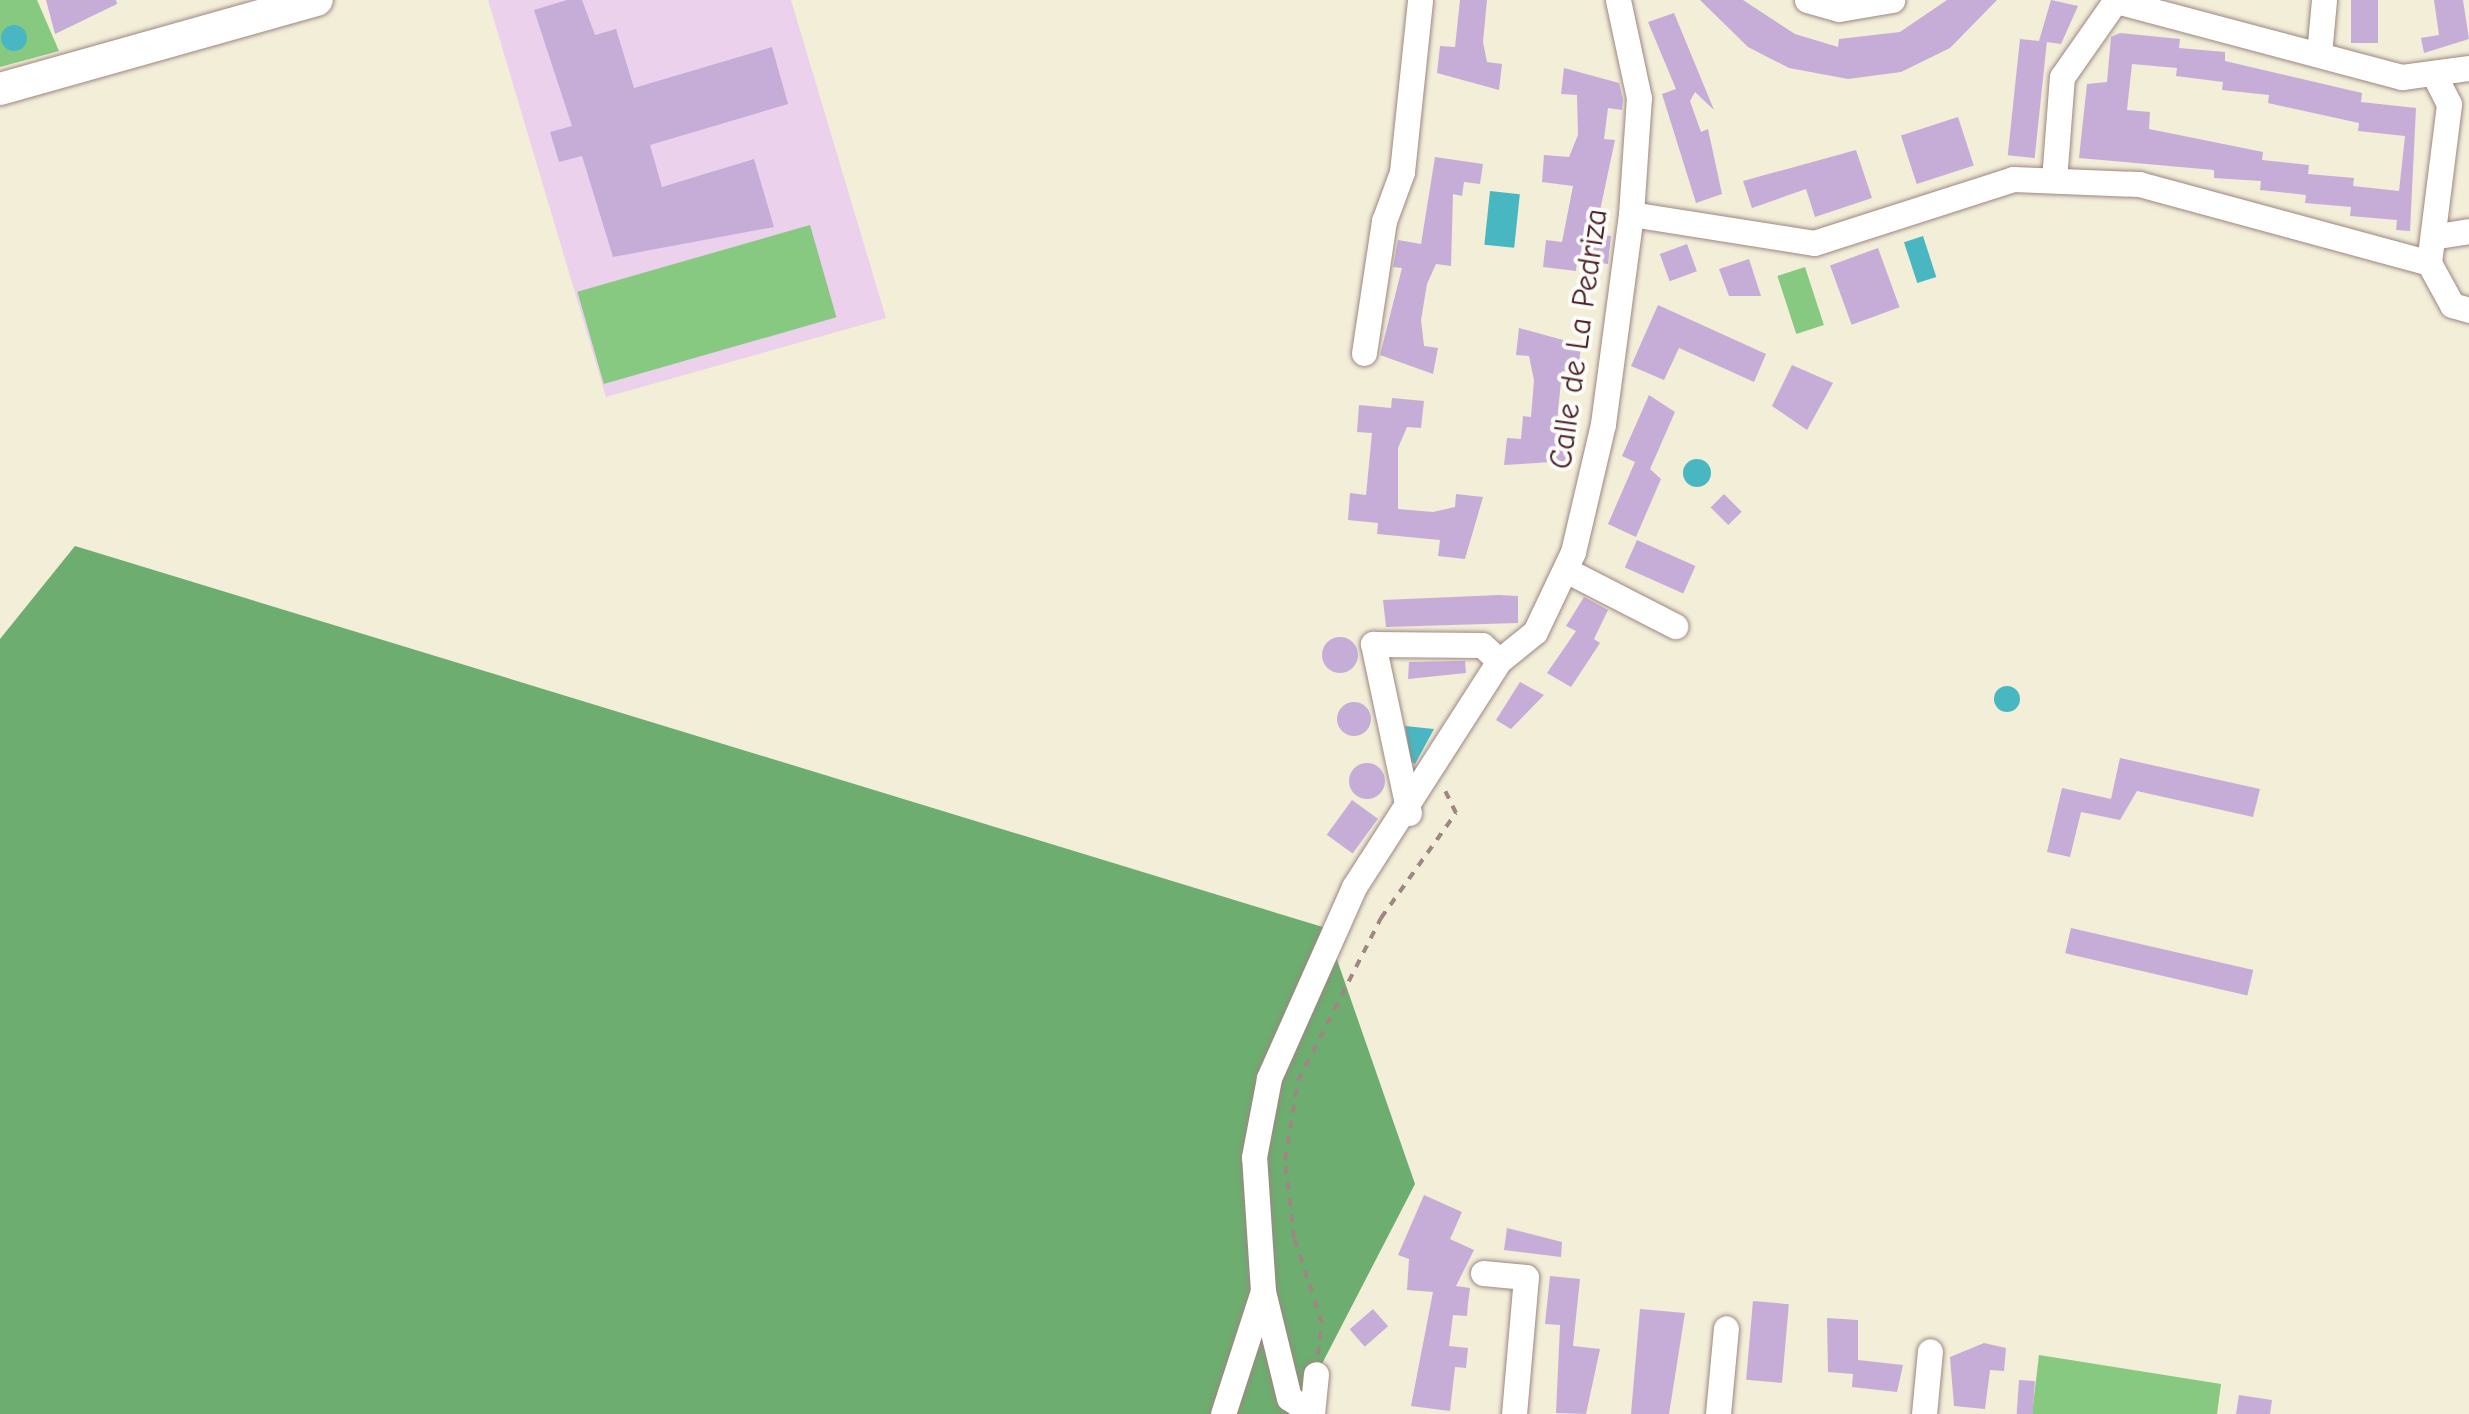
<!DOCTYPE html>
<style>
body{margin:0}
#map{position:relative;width:2469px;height:1414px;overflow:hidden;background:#f2eed8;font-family:"Comic Neue",sans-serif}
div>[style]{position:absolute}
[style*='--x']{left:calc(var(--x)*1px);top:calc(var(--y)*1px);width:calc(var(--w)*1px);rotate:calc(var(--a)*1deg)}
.built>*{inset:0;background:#ebd1eb}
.green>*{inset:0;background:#87c981;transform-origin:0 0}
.forest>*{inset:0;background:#6dad6f}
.water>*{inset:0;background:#49b7c1;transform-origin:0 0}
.round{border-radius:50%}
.building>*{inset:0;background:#c6add8;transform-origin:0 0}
.path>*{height:4px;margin-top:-2px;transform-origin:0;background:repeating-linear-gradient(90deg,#9e8682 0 8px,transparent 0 16px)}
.roads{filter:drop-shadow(0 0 2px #9e8682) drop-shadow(0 0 2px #9e8682)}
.minor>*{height:25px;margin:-12.5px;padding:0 12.5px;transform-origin:12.5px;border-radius:12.5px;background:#fff}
.major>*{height:32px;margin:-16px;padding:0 16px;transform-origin:16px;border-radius:16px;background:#fff}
span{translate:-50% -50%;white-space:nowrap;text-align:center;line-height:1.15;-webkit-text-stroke:8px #fdfcf7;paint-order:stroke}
.street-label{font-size:32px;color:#4a1f2b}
</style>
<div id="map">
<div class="built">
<i style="clip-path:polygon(488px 0,791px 0,886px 318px,606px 397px)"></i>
</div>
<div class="green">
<i style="clip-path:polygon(0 0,37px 0,59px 51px,0 67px)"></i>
<i style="left:810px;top:225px;width:96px;height:242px;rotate:74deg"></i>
<i style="left:1805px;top:267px;width:61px;height:29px;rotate:72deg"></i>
<i style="clip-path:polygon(2039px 1355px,2221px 1384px,2217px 1414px,2032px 1414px)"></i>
</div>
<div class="forest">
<i style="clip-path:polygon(75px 546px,1326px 928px,1415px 1184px,1296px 1414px,0 1414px,0 639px)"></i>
</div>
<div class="water">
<i class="round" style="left:1px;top:25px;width:26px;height:26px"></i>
<i style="left:1490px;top:191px;width:30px;height:54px;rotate:6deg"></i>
<i style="left:1923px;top:236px;width:43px;height:20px;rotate:72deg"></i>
<i class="round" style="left:1683px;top:459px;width:28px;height:28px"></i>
<i class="round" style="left:1994px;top:686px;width:26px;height:26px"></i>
<i style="clip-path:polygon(1405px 726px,1434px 729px,1415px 764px,1411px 762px)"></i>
</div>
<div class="building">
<i style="clip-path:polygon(46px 0,116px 0,117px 4px,55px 34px)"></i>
<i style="clip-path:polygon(567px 0,582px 0,595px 35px,616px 29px,634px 88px,772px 47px,788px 104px,650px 145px,662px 187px,754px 159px,774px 227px,613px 257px,582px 156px,559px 162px,550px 132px,572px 126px,534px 10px)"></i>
<i style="clip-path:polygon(1460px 0,1487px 0,1483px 42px,1487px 62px,1502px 64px,1499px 90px,1437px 73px,1440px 46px,1455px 47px)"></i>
<i style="clip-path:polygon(1700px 0,1743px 0,1795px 34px,1838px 47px,1839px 39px,1900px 32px,1947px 0,1997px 0,1950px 48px,1901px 72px,1848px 79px,1789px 68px,1748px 47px)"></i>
<i style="clip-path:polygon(2051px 0,2078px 6px,2061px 44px,2039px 41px)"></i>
<i style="left:2351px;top:0;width:27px;height:43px"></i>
<i style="clip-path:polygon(2434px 0,2463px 0,2469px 39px,2424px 53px,2421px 38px,2439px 35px)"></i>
<i style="clip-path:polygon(1674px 13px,1714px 110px,1695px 92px,1690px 101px,1701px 132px,1708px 129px,1722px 194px,1696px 203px,1662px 94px,1676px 89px,1648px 22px)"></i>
<i style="clip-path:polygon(evenodd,2120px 33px,2180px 39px,2179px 48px,2225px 52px,2225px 61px,2362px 93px,2361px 102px,2416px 108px,2410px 231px,2396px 230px,2397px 220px,2350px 216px,2351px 207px,2305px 203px,2306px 195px,2260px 190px,2261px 181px,2214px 178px,2214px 170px,2079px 158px,2087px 84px,2107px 82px,2111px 37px,2120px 33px,2132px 64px,2177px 68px,2176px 76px,2223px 82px,2222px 90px,2269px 95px,2268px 103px,2359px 123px,2358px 131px,2405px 136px,2399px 191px,2353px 186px,2354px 178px,2308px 174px,2309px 165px,2262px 160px,2263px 152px,2149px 129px,2150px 112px,2127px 110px,2132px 64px)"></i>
<i style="left:2020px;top:39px;width:27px;height:117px;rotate:6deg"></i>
<i style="clip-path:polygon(1564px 68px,1619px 83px,1623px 99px,1622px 110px,1608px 108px,1604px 139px,1615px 140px,1595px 234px,1611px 236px,1608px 264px,1577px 260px,1576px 271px,1543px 267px,1546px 240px,1562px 242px,1573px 186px,1542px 182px,1544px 155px,1569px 157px,1578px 135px,1577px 95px,1561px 94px)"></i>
<i style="left:1958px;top:117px;width:51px;height:60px;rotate:72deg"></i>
<i style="clip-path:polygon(1856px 150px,1872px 198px,1815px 217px,1806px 189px,1752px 208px,1743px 181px)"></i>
<i style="clip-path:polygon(1435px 157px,1483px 164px,1480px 184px,1464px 182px,1462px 196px,1453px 194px,1451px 266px,1436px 264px,1427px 284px,1421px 320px,1424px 346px,1438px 348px,1433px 374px,1380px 355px,1402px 268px,1393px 267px,1398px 240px,1421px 244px)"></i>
<i style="left:1687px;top:244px;width:29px;height:29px;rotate:70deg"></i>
<i style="left:1878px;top:248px;width:63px;height:51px;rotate:70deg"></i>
<i style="clip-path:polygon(1749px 259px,1761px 296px,1729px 296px,1719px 269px)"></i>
<i style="clip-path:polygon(1658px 305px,1766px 354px,1754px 382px,1679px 348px,1664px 380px,1631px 366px)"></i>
<i style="clip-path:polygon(1519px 328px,1581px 345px,1578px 373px,1562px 371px,1556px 432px,1571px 434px,1568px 461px,1504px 465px,1507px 438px,1521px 439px,1523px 416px,1531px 417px,1534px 380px,1529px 356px,1516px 355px)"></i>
<i style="clip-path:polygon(1792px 365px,1833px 383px,1807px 430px,1772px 406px)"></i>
<i style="clip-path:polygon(1649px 395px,1675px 412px,1650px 469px,1661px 479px,1636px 537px,1608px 524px,1635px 462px,1622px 456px)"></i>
<i style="clip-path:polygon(1392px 398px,1424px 401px,1421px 428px,1407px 427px,1398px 448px,1398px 509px,1433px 512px,1455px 507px,1456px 494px,1483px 497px,1465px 559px,1438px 556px,1440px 540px,1377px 534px,1378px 523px,1348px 520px,1350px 493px,1366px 495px,1372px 433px,1357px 432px,1359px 405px,1391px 408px)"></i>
<i style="left:1724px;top:494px;width:25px;height:19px;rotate:45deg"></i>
<i style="left:1637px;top:540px;width:64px;height:30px;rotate:24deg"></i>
<i style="clip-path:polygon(1499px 595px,1518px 596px,1518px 623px,1386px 627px,1383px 600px)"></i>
<i style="clip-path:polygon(1584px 597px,1608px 610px,1594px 639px,1600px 643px,1571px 687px,1547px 673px,1576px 631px,1566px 626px)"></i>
<i class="round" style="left:1322px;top:637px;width:36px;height:36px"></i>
<i style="clip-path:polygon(1465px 661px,1466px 673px,1408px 679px,1409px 662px)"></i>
<i style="clip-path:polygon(1520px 682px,1544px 695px,1511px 729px,1496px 720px)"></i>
<i class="round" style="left:1337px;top:702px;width:34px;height:34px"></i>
<i style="clip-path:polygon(2120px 758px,2260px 789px,2253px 817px,2137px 791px,2120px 820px,2081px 812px,2070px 857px,2047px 852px,2062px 788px,2111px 799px)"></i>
<i class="round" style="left:1349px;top:763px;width:36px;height:36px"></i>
<i style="left:1352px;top:800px;width:32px;height:43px;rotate:36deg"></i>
<i style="left:2071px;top:928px;width:187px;height:26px;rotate:13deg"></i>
<i style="clip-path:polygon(1424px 1195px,1462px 1212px,1450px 1239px,1474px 1250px,1456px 1286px,1470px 1288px,1468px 1303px,1467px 1316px,1453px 1315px,1449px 1346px,1468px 1348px,1466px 1368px,1455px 1367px,1450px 1411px,1411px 1406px,1433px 1292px,1407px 1290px,1409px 1259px,1398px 1255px)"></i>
<i style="clip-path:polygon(1507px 1228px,1562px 1242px,1561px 1257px,1504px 1250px)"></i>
<i style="clip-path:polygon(1550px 1276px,1580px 1279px,1573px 1346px,1600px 1349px,1586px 1414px,1556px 1413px,1560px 1325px,1545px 1324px)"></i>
<i style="left:1753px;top:1301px;width:36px;height:79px;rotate:5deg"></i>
<i style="left:1373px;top:1309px;width:23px;height:31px;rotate:49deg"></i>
<i style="clip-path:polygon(1640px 1309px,1685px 1313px,1669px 1414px,1631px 1414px)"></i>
<i style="clip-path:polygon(1827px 1318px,1858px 1320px,1858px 1360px,1903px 1365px,1897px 1392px,1852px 1387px,1853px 1374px,1828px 1372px)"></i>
<i style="clip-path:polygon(1984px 1343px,2006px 1348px,2004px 1371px,1990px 1370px,1985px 1409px,1954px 1406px,1950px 1357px)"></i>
<i style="left:2019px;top:1380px;width:16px;height:34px;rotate:4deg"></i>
<i style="clip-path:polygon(2239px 1395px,2272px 1400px,2270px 1414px,2236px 1414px)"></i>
</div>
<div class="path">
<i style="--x:1318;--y:1355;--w:32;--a:-83"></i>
<i style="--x:1322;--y:1323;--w:89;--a:-108.2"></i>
<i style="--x:1294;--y:1238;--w:79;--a:-96.6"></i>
<i style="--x:1285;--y:1160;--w:80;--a:-80.7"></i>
<i style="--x:1298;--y:1081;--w:183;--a:-63"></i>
<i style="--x:1381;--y:918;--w:129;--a:-54.5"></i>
<i style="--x:1456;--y:813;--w:28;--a:-116"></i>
</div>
<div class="roads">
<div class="minor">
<i style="--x:1807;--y:0;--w:33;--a:16"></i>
<i style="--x:1839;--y:9;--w:54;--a:-9.6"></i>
<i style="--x:2116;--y:1;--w:296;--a:14.9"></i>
<i style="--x:2402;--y:77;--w:68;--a:-7.7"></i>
<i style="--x:2319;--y:54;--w:54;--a:-84.7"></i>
<i style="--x:2054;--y:180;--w:103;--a:-85.6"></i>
<i style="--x:2062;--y:77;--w:94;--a:-55"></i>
<i style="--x:1631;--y:214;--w:185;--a:9"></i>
<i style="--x:1814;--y:243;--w:209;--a:-17.8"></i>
<i style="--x:2013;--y:179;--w:126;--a:2.3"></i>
<i style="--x:2139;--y:184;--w:301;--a:15.2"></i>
<i style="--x:2429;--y:263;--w:48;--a:61.3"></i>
<i style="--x:2452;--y:305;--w:18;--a:16"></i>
<i style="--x:2438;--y:236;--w:31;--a:-9"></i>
<i style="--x:2429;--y:263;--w:160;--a:-82.8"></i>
<i style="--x:2449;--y:104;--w:33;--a:-117"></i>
<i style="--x:1364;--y:353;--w:134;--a:-81.4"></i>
<i style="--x:1384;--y:221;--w:52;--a:-69.8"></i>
<i style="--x:1402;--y:172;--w:173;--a:-84"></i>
<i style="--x:1566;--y:570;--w:123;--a:27.2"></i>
<i style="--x:1409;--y:813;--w:173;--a:-102"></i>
<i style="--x:1373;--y:644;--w:109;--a:0.5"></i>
<i style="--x:1482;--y:645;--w:23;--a:43"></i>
<i style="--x:1483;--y:1273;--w:43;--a:5.3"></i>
<i style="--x:1526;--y:1277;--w:138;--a:95"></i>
<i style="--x:1312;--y:1413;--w:27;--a:-147"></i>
<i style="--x:1289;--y:1398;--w:110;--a:-103.7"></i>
<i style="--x:1263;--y:1291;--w:134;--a:-93.8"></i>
<i style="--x:1254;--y:1157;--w:80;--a:-79.2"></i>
<i style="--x:1269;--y:1078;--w:209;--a:-66"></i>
<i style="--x:1354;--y:887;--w:269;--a:-57.3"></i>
<i style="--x:1499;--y:661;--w:46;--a:-38.9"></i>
<i style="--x:1535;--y:632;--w:89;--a:-64.6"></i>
<i style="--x:1573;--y:552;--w:131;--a:-76.8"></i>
<i style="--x:1603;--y:424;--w:212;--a:-82.4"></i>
<i style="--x:1631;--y:214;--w:116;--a:-86.1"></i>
<i style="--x:1639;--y:98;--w:100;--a:-102.1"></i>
<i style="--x:1223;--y:1414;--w:129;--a:-72"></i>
<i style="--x:1312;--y:1414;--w:40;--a:-84.3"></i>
<i style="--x:1718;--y:1414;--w:86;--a:-84.7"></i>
<i style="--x:1924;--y:1414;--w:63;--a:-84.6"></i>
</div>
<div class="major">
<i style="--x:0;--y:89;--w:329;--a:-15.7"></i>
</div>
</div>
<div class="street-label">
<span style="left:1579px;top:339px;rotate:-82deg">Calle de La Pedriza</span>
</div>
</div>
